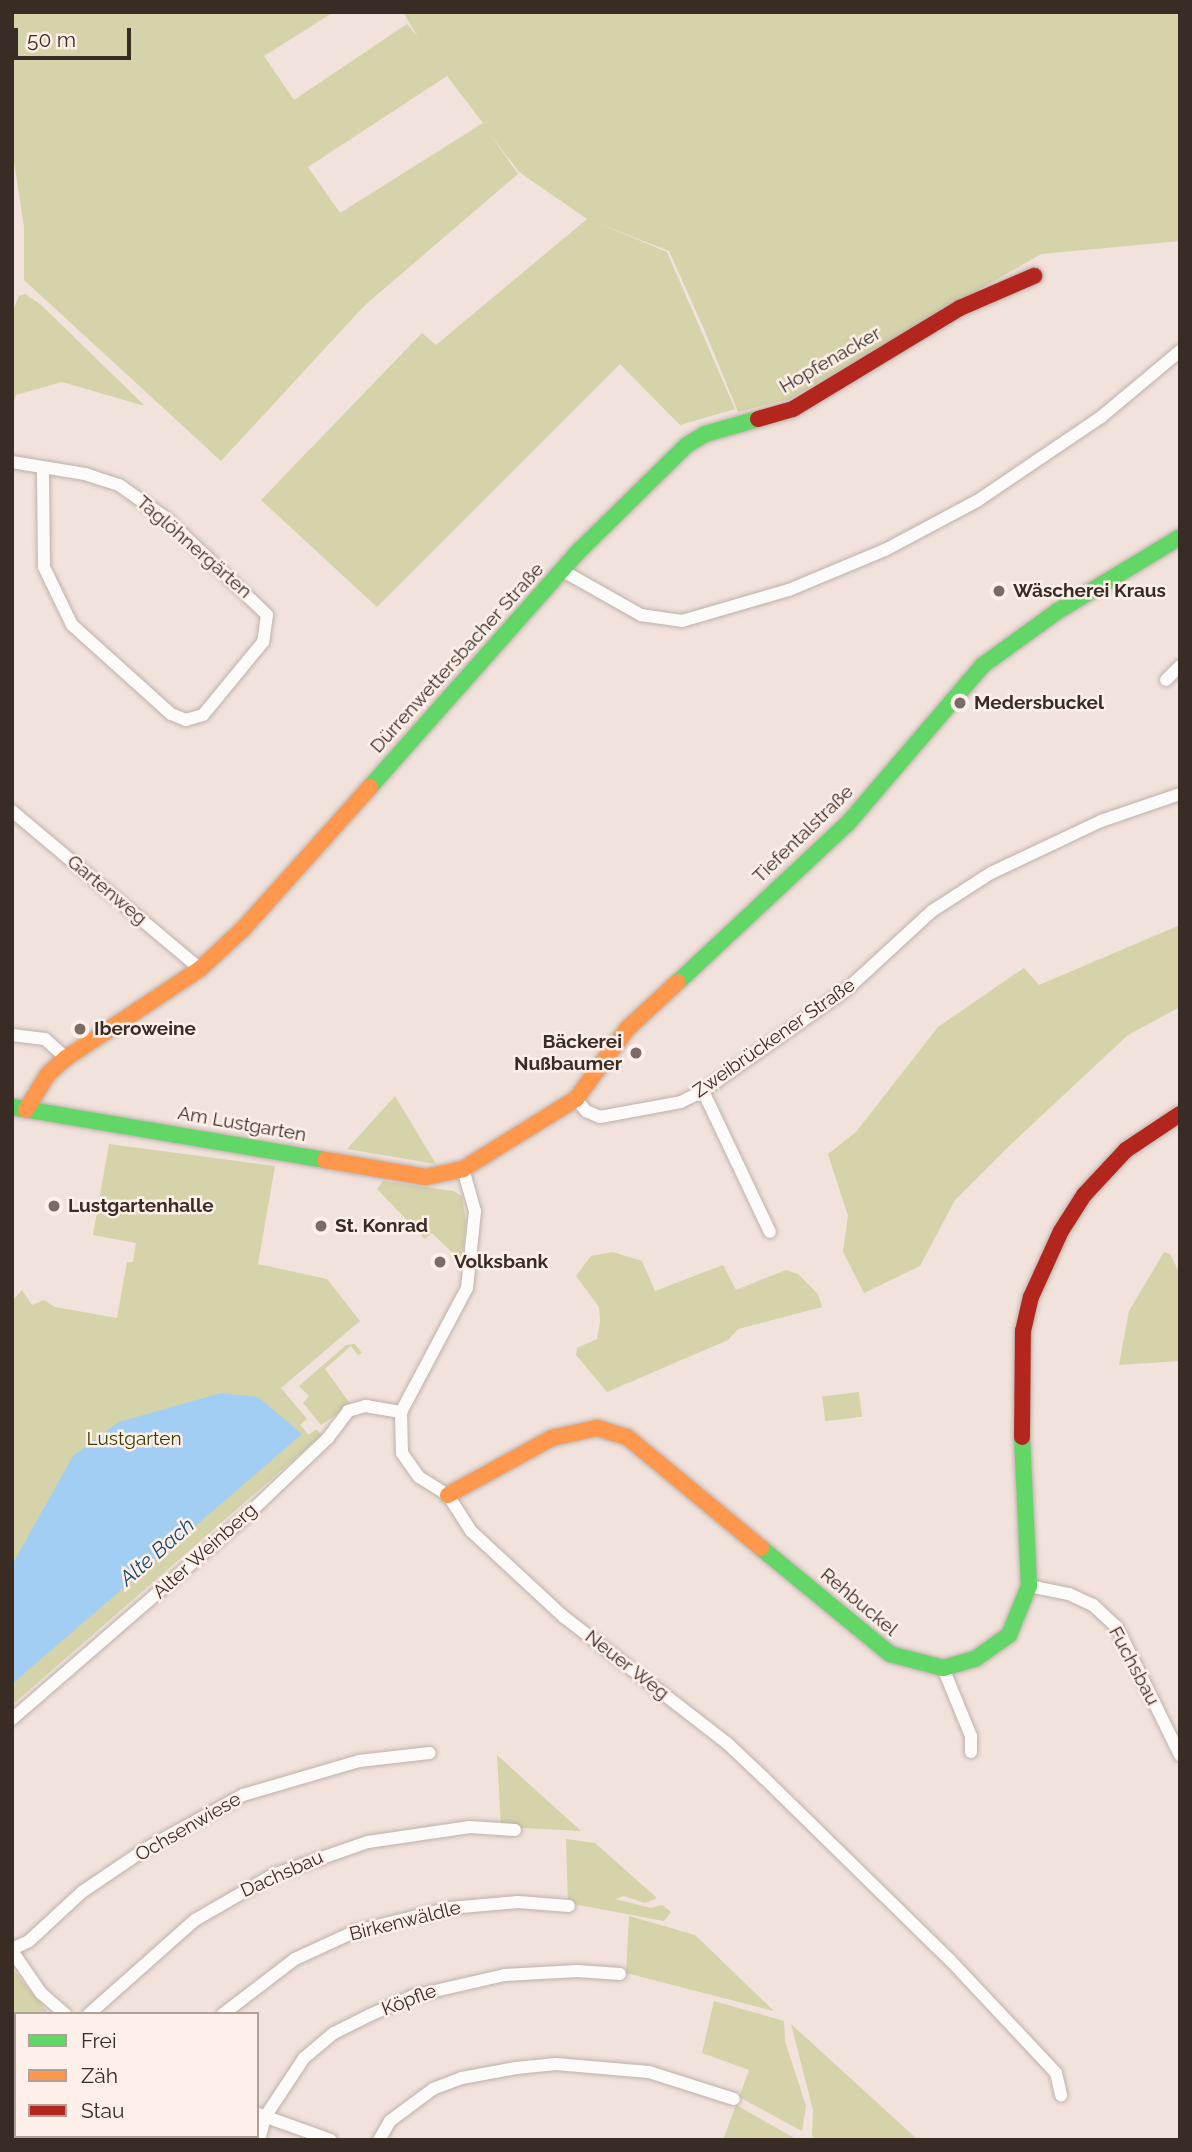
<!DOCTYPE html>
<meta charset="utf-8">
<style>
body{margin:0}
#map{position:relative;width:1192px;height:2152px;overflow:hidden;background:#f1e2db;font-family:Raleway,sans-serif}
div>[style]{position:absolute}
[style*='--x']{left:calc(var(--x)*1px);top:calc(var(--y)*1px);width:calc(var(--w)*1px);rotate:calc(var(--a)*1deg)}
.green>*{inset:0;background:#d4d3a9;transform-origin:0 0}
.water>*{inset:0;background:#a3cef4}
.roads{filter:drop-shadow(0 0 2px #bdb0ab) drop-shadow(0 0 2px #bdb0ab)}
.street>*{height:12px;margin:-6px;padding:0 6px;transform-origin:6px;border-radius:6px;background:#fdfbfa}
.fast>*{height:16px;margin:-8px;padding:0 8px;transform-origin:8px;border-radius:8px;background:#63d668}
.slow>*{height:16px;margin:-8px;padding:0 8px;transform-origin:8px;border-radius:8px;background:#ff974d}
.jam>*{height:16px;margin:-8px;padding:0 8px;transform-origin:8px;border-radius:8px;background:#b3261e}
.dots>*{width:19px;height:19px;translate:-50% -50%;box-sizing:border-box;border:4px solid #feefe8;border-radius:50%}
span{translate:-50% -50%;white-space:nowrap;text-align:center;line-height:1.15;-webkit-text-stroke:5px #feefe8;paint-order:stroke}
.street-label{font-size:19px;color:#392c25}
.poi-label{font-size:19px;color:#392c25;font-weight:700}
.left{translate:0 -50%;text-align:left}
.right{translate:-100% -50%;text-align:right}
.park-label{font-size:19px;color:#393e00}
.water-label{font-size:21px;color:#174a6e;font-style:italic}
.frame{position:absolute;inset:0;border:14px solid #392c25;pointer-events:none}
.legend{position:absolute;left:14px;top:2012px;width:245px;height:126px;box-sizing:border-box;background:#feefe8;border:2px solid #afa19a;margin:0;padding:9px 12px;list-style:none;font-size:21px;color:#392c25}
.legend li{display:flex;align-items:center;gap:14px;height:35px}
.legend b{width:35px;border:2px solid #afa19a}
.scale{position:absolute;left:14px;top:28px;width:117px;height:32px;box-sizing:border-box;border:4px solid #392c25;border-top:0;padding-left:9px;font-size:21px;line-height:24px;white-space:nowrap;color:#392c25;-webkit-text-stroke:5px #feefe8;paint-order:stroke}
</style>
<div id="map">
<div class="green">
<i style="clip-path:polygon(evenodd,12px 12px,334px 12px,264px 56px,294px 100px,407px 24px,418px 37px,403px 12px,1180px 12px,1180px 241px,1041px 254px,790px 399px,738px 412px,704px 329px,669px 251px,595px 222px,667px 252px,735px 409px,680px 425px,620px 364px,377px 607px,261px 500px,422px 333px,436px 345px,587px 219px,519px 172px,490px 134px,518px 174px,364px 306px,221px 461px,24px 280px,24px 227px,12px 148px,12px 12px,447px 76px,483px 123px,340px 213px,308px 167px,447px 76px)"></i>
<i style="clip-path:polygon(25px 294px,39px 303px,145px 406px,62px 382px,16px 395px,12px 409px,12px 313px,19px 296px)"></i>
<i style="clip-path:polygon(1180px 925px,1180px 1007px,1128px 1035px,1008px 1147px,955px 1200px,920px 1266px,864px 1293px,843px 1252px,848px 1216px,828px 1154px,856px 1132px,938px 1027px,1024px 968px,1039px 985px)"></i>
<i style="clip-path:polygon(395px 1096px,436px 1164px,347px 1149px)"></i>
<i style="clip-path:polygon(109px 1144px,275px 1166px,258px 1264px,327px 1279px,360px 1321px,281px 1388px,307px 1419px,300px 1425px,309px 1435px,316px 1429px,322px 1435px,12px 1705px,12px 1301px,22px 1290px,32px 1305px,44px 1300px,55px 1307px,117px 1318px,127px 1262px,133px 1262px,136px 1243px,93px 1235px)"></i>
<i style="clip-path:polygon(383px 1181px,453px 1191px,462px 1196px,466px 1221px,462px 1262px,432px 1233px,425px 1239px,377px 1189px)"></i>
<i style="clip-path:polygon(613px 1252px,642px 1261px,655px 1291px,723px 1265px,736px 1290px,786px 1270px,798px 1274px,818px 1294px,822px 1307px,738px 1329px,728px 1340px,607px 1392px,576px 1355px,577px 1348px,597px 1339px,600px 1322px,599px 1307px,576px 1276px,591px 1256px)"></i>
<i style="clip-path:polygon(1164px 1252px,1170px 1254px,1180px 1274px,1180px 1361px,1119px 1365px,1129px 1311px)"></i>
<i style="clip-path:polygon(355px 1344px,362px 1353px,358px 1355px,351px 1346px,325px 1369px,351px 1405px,321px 1425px,303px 1403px,309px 1396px,299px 1386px,346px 1345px)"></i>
<i style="left:859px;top:1392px;width:25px;height:37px;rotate:83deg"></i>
<i style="clip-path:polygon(497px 1755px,581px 1831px,501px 1827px)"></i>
<i style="clip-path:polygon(566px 1839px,595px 1843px,657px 1898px,645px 1903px,624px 1896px,615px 1899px,651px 1908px,662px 1905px,671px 1912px,664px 1921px,568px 1903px)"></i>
<i style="clip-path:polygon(629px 1916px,695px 1935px,774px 2011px,626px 1973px)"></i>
<i style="clip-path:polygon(12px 1968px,49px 2014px,16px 2014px,16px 2136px,58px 2140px,12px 2140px)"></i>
<i style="clip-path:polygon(714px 2001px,784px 2021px,785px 2041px,806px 2106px,802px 2131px,739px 2097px,749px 2070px,702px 2053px)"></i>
<i style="clip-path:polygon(791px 2024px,918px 2140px,817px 2140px,812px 2136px,813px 2110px)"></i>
<i style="clip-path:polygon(736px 2105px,796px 2139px,795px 2140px,723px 2140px)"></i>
</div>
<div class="water">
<i style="clip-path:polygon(221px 1393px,258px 1397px,302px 1434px,12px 1684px,12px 1565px,73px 1456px,119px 1422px)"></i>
</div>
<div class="roads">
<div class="street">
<i style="--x:12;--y:462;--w:74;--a:9.3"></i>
<i style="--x:85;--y:474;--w:36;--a:18"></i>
<i style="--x:119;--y:485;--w:57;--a:35.1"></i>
<i style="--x:166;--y:518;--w:140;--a:43.8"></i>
<i style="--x:267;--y:615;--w:27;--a:98"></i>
<i style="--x:263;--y:642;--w:94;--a:129.4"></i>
<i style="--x:203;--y:715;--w:18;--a:164"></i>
<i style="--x:186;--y:720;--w:16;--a:-158"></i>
<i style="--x:171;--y:714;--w:133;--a:-138"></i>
<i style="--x:72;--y:625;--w:64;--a:-115.8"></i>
<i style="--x:44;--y:567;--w:99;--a:-90.6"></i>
<i style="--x:563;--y:571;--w:90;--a:29.4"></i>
<i style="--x:641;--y:615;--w:41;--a:8.3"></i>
<i style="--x:682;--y:621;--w:111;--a:-16.2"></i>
<i style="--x:789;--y:590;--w:106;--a:-22.7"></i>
<i style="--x:887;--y:549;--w:102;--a:-28.1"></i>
<i style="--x:977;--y:501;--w:150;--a:-34.1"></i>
<i style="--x:1101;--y:417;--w:103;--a:-39.9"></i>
<i style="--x:1166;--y:680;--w:20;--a:-45"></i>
<i style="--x:12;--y:811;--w:246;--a:40"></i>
<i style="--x:12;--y:1035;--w:33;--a:7"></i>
<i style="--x:45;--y:1039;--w:28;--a:42"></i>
<i style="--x:703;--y:1091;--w:156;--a:64.6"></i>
<i style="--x:576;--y:1099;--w:16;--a:50"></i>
<i style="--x:586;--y:1111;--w:15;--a:23"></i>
<i style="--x:600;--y:1117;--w:82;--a:-10.5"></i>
<i style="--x:681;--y:1102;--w:25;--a:-27"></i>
<i style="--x:703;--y:1091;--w:174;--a:-35.2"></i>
<i style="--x:845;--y:991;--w:118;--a:-42.6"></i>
<i style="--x:932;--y:911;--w:70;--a:-32.8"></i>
<i style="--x:991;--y:873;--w:122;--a:-25.3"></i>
<i style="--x:1101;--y:821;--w:83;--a:-18.9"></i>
<i style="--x:463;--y:1169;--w:44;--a:74.1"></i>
<i style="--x:475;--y:1211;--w:77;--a:95.9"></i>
<i style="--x:467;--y:1288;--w:140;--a:118"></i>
<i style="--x:401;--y:1412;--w:41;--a:88.6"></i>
<i style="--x:402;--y:1453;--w:29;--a:55"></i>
<i style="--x:419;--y:1477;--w:34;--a:32"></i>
<i style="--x:448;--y:1495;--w:43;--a:57.4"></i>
<i style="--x:471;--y:1531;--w:127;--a:42.8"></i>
<i style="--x:564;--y:1617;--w:206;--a:37.7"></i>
<i style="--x:727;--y:1743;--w:51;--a:43.4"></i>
<i style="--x:764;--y:1778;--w:260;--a:44.4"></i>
<i style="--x:950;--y:1960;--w:136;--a:46.8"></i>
<i style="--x:1043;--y:2059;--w:19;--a:47"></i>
<i style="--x:1056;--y:2073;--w:23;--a:77"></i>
<i style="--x:1029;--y:1586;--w:41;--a:11.3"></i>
<i style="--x:1069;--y:1594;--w:26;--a:25"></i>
<i style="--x:1093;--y:1605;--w:33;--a:43"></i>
<i style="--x:1117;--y:1627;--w:143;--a:63.8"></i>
<i style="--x:943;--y:1668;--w:74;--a:67.6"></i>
<i style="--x:971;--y:1736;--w:16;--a:90"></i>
<i style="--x:12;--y:1719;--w:307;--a:-40.9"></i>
<i style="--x:244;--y:1518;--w:116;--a:-43.6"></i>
<i style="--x:328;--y:1438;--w:34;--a:-53"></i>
<i style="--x:348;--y:1411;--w:19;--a:-16"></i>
<i style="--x:366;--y:1406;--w:36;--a:10"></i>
<i style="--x:12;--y:1949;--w:19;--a:-25"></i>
<i style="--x:29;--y:1941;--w:72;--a:-42.8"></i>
<i style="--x:82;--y:1892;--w:78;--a:-34.1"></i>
<i style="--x:147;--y:1848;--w:110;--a:-28.9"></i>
<i style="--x:243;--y:1795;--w:121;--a:-16.3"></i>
<i style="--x:359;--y:1761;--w:71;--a:-6.4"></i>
<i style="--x:12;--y:1951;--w:51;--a:55.4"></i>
<i style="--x:41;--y:1993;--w:32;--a:41"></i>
<i style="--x:89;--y:2014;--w:142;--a:-41.6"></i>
<i style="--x:195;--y:1920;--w:90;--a:-30"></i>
<i style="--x:273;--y:1875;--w:101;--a:-19.2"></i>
<i style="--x:368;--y:1842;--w:103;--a:-8.4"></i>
<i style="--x:470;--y:1827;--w:45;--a:3.8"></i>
<i style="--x:223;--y:2014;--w:91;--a:-37.4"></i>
<i style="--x:295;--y:1959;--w:67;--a:-24.7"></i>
<i style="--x:356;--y:1931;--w:97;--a:-13.7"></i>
<i style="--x:450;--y:1908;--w:68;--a:-5"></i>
<i style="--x:518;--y:1902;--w:51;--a:4.5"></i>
<i style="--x:258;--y:2114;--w:77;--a:19.6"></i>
<i style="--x:154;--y:2140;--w:4;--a:-90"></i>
<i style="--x:259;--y:2140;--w:24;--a:-75"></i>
<i style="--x:265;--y:2117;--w:71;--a:-56.5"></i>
<i style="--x:304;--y:2058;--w:39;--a:-40"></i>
<i style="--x:334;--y:2033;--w:40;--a:-26.6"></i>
<i style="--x:370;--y:2015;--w:47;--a:-23.8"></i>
<i style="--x:413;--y:1996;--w:94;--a:-12.9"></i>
<i style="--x:505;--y:1975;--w:72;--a:-3.2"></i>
<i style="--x:577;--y:1971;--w:43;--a:4"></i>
<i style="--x:379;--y:2140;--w:22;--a:-60"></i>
<i style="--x:390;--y:2121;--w:54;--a:-36.7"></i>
<i style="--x:433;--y:2089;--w:31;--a:-21"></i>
<i style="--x:462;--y:2078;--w:55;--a:-10.5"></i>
<i style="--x:516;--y:2068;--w:40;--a:-5.7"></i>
<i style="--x:556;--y:2064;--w:93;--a:4.9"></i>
<i style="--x:649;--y:2072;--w:89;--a:17.6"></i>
</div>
<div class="fast">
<i style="--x:370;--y:787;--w:315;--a:-48.5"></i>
<i style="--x:579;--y:551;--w:151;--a:-44.5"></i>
<i style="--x:687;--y:445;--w:21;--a:-31"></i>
<i style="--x:705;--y:434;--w:55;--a:-15.8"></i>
<i style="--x:678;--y:982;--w:234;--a:-43.1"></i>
<i style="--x:849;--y:822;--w:206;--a:-49.5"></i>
<i style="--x:983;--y:665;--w:92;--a:-35.8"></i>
<i style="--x:1058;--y:611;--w:143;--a:-31.2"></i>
<i style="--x:12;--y:1107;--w:317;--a:9.6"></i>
<i style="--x:761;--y:1548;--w:167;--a:39.4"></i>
<i style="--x:890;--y:1654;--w:55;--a:14.8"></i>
<i style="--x:943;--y:1668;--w:33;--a:-16"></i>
<i style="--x:975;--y:1659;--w:42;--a:-35.2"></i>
<i style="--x:1009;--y:1635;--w:53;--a:-67.8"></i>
<i style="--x:1029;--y:1586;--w:149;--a:-92.7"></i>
</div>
<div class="slow">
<i style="--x:26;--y:1110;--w:42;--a:-58.6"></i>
<i style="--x:48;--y:1074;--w:24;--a:-42"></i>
<i style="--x:66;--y:1058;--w:161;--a:-33.6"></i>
<i style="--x:200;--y:969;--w:60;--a:-43"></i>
<i style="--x:244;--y:928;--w:189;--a:-48.2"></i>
<i style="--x:325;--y:1160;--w:102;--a:9.6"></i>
<i style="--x:426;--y:1177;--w:38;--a:-12"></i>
<i style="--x:463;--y:1169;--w:133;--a:-31.8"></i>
<i style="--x:576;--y:1099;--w:87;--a:-53.9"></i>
<i style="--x:627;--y:1029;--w:69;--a:-42.7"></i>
<i style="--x:448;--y:1495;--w:119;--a:-28.7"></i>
<i style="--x:552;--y:1438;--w:46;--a:-12.5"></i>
<i style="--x:597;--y:1428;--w:31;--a:17"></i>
<i style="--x:627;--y:1437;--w:174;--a:39.6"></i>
</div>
<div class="jam">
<i style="--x:758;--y:419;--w:36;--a:-16"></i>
<i style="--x:793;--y:409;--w:195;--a:-31.2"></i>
<i style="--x:960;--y:308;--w:81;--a:-23.4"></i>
<i style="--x:1022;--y:1437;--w:106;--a:-89.5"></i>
<i style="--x:1023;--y:1331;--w:35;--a:-77"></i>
<i style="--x:1031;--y:1297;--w:72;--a:-65.6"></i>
<i style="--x:1061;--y:1231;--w:43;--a:-57.4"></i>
<i style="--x:1084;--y:1195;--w:62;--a:-47"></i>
<i style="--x:1126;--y:1150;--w:65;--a:-33.7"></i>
</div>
</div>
<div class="dots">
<i style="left:999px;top:591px;background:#796c65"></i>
<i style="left:960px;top:703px;background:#796c65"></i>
<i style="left:80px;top:1029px;background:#796c65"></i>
<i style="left:636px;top:1053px;background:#796c65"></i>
<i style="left:54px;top:1206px;background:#796c65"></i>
<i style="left:321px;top:1226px;background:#796c65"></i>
<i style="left:440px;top:1262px;background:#796c65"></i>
</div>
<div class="street-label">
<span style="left:830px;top:360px;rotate:-30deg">Hopfenacker</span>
<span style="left:194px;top:547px;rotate:41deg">Taglöhnergärten</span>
<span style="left:457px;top:658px;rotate:-48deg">Dürrenwettersbacher Straße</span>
<span style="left:803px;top:834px;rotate:-44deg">Tiefentalstraße</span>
<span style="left:107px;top:890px;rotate:40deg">Gartenweg</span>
<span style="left:774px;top:1038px;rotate:-35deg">Zweibrückener Straße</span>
<span style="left:242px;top:1124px;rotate:10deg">Am Lustgarten</span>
<span style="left:205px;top:1551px;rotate:-42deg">Alter Weinberg</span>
<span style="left:859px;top:1602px;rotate:40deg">Rehbuckel</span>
<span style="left:627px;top:1665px;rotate:38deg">Neuer Weg</span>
<span style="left:1134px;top:1666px;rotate:62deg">Fuchsbau</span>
<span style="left:188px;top:1827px;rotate:-30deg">Ochsenwiese</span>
<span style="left:282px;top:1874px;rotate:-24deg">Dachsbau</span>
<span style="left:405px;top:1921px;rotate:-14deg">Birkenwäldle</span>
<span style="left:409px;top:2000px;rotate:-21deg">Köpfle</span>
</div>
<div class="poi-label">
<span class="left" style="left:1013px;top:591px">Wäscherei Kraus</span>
<span class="left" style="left:974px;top:703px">Medersbuckel</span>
<span class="left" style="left:94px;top:1029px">Iberoweine</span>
<span class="right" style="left:622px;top:1053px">Bäckerei<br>Nußbaumer</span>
<span class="left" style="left:68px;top:1206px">Lustgartenhalle</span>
<span class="left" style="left:335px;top:1226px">St. Konrad</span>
<span class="left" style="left:454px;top:1262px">Volksbank</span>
</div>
<div class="park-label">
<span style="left:134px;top:1439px">Lustgarten</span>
</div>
<div class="water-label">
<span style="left:157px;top:1552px;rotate:-41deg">Alte Bach</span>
</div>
<div class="frame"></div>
<ul class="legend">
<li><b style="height:9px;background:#63d668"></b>Frei</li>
<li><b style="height:9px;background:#ff974d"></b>Zäh</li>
<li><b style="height:9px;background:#b3261e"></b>Stau</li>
</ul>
<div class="scale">50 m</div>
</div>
